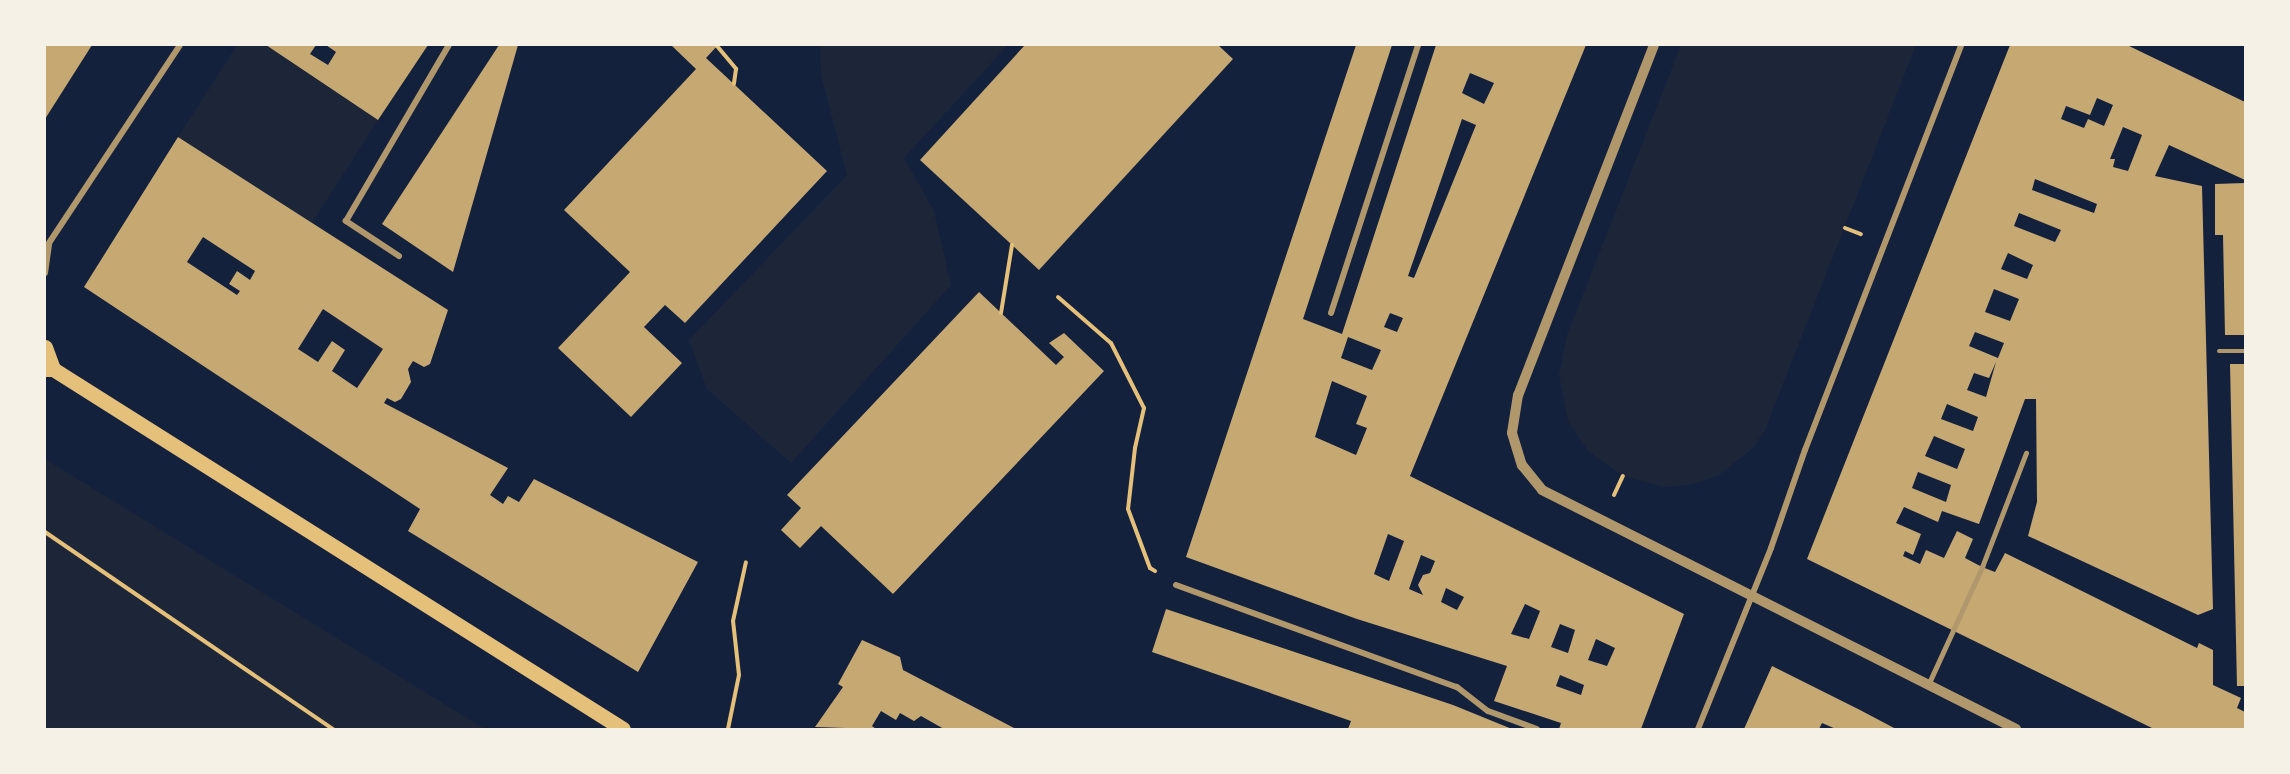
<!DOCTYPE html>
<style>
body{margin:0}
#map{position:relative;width:2290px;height:774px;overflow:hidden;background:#14213d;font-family:"Asap Condensed",sans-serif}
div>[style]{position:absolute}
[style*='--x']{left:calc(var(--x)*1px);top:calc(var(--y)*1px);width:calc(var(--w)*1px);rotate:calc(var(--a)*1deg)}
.green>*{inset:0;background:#1d2539}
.building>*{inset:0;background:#c6a872}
.path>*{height:4px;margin:-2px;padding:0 2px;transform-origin:2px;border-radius:2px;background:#e5c07b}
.service>*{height:4.5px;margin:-2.25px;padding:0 2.25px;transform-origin:2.25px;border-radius:2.25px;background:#b1986c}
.minor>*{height:6px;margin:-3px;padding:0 3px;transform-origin:3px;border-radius:3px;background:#b1986c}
.tertiary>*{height:10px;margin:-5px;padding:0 5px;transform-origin:5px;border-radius:5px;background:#b1986c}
.primary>*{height:15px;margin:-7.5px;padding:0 7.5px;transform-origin:7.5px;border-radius:7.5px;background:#e5c07b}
span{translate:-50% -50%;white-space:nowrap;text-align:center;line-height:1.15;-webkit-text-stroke:6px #f6f1e7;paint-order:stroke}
.frame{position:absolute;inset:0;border:46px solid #f6f1e7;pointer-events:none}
</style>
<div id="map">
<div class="green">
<i style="clip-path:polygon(237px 45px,266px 45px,378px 120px,312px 223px,178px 137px)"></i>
<i style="clip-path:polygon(820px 45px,1008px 45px,904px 158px,934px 211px,951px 285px,791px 463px,707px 389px,689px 340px,847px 175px,821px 75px)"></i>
<i style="clip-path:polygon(1681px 45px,1916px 45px,1765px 430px,1754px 447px,1718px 476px,1690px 485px,1664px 487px,1623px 476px,1588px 451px,1568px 421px,1559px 375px,1567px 335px)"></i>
<i style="clip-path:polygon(45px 459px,485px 729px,45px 729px)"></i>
</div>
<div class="building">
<i style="clip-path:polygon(45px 45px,92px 45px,45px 119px)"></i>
<i style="clip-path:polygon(266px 45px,316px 45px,310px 54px,328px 65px,336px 52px,326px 45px,428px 45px,378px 120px)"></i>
<i style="clip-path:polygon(499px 45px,518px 45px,453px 272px,382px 224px)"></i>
<i style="clip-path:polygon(671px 45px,718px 45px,706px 58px,827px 171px,685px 323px,665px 305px,644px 327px,682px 363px,631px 417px,558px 348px,630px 272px,564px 210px,696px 69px)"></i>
<i style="clip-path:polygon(1025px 45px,1218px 45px,1233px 59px,1039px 270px,920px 160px)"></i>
<i style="clip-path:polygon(evenodd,1356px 45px,1392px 45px,1303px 319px,1342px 334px,1436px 45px,1586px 45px,1410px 476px,1684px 614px,1641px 729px,1559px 729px,1561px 723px,1494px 701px,1507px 666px,1357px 619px,1186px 557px,1356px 45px,1470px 73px,1494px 83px,1484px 104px,1462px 93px,1470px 73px,1356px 45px,1462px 119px,1476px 125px,1414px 278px,1408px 276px,1462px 119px,1356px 45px,1390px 313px,1403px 318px,1397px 332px,1384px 327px,1390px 313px,1356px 45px,1348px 337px,1381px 350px,1372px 370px,1341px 358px,1348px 337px,1356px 45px,1332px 381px,1367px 396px,1356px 424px,1367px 428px,1356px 455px,1315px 437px,1332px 381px,1356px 45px,1388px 534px,1404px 541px,1389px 581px,1374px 574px,1388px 534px,1356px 45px,1421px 555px,1435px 561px,1430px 573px,1423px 575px,1418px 585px,1423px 595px,1409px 589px,1421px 555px,1356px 45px,1446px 588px,1464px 597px,1457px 610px,1441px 602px,1446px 588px,1356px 45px,1525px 604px,1540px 611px,1529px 639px,1511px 634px,1525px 604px,1356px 45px,1560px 624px,1575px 630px,1568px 653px,1551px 647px,1560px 624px,1356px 45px,1596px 639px,1615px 648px,1607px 666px,1588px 660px,1596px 639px,1356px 45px,1560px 675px,1584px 685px,1581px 695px,1556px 686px,1560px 675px)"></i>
<i style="clip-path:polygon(evenodd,2010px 45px,2127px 45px,2245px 102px,2245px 180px,2169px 145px,2155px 176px,2202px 186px,2213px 609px,2198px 615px,2028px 536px,2037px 502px,2036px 399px,2025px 399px,1979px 524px,1942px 511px,1938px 522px,1904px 507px,1896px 523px,1921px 534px,1913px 555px,1905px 551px,1903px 556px,1920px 564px,1926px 550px,1944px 558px,1957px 531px,1973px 539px,1965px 558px,1982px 567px,1995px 572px,2005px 553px,2197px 648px,2199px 643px,2213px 650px,2213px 685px,2241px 698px,2237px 708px,2245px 712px,2245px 729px,2154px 729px,1807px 559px,2010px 45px,2097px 98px,2113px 105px,2104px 126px,2088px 119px,2084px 128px,2061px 119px,2066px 106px,2090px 115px,2097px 98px,2010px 45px,2123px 127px,2142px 135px,2128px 171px,2113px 167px,2115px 159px,2110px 159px,2123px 127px,2010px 45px,2035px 179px,2097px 204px,2094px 213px,2032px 190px,2035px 179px,2010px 45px,2019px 213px,2061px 230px,2055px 242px,2014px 226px,2019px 213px,2010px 45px,2008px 253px,2033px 265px,2027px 279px,2001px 269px,2008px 253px,2010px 45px,1994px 289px,2019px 299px,2010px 321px,1985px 312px,1994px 289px,2010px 45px,1975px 332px,2004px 343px,1998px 358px,1969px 346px,1975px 332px,2010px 45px,1996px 362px,1986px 397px,1967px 390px,1974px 373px,1989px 378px,1996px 362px,2010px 45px,1947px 404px,1978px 417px,1973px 431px,1941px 419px,1947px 404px,2010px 45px,1934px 436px,1965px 449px,1957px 469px,1925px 456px,1934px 436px,2010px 45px,1918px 472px,1951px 485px,1946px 502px,1912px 488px,1918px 472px)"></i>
<i style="clip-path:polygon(evenodd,178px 137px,448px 310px,430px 364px,424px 367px,413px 361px,408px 369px,411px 382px,401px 399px,395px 402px,387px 398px,384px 403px,508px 468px,490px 495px,503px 504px,508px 496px,519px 502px,534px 479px,698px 562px,638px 672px,408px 531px,420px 509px,84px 287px,178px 137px,203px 237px,255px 271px,250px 280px,237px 271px,229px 284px,240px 291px,237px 295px,187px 262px,203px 237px,178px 137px,323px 309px,383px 349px,357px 388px,332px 371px,345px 350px,332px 341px,318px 362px,298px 349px,323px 309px)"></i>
<i style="clip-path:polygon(2245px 183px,2245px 335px,2225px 335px,2223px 235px,2215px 235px,2215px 184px)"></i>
<i style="clip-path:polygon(979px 292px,1056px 365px,1064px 357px,1049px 343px,1064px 333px,1104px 371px,893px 594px,821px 526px,800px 548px,781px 530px,801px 508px,787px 495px)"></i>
<i style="clip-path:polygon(2230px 364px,2245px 364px,2245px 686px,2237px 686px)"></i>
<i style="clip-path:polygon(1166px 609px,1453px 705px,1512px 729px,1348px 729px,1351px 721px,1152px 652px)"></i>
<i style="clip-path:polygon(862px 640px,900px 657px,903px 670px,1016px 729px,944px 729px,921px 716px,914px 721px,900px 713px,896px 720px,881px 711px,872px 726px,876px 729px,815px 727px,843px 687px,838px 684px)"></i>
<i style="clip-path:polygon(1772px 666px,1860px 710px,1896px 729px,1836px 729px,1822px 723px,1819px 729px,1744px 729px)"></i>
</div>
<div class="path">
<i style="--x:717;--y:46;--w:30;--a:50"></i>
<i style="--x:736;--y:69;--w:15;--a:98"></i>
<i style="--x:1845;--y:228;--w:17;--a:21"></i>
<i style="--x:1058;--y:297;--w:70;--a:41"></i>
<i style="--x:1111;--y:343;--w:73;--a:63.1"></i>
<i style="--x:1144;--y:408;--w:41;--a:102.7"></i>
<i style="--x:1135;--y:448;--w:61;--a:96.5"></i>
<i style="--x:1128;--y:509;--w:63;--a:69.6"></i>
<i style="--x:1150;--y:568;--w:6;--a:31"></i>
<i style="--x:1001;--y:313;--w:69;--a:-80.8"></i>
<i style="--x:1614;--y:495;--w:21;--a:-65"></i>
<i style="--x:45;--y:532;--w:349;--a:34.4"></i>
<i style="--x:728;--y:729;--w:55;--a:-78.5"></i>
<i style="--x:739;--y:675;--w:54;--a:-96.3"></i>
<i style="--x:733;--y:621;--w:60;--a:-77.6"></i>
</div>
<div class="service">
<i style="--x:2219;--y:351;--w:26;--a:0"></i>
<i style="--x:1929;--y:683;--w:128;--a:-65.4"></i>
<i style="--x:1982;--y:567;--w:122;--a:-68.9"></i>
</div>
<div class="minor">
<i style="--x:399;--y:256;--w:64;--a:-146.6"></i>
<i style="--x:346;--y:221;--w:204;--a:-59.7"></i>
<i style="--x:45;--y:273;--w:30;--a:-82"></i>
<i style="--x:49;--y:243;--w:237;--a:-56.5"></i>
<i style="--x:1331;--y:313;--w:282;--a:-72"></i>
<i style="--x:1176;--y:585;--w:299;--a:20"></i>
<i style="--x:1457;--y:687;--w:39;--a:38"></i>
<i style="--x:1488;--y:711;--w:52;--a:20.2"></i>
<i style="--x:1698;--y:729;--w:195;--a:-68"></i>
<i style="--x:1771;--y:548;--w:104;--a:-70.9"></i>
<i style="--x:1805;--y:450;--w:434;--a:-68.9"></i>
</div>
<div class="tertiary">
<i style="--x:1654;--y:45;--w:375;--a:111.2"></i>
<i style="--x:1518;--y:395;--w:38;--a:99"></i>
<i style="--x:1512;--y:433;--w:34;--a:73"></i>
<i style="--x:1522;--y:465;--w:32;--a:51"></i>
<i style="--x:1542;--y:490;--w:531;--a:26.76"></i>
</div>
<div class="primary">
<i style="--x:45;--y:347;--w:23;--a:70"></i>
<i style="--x:45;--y:369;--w:8;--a:0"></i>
<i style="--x:53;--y:369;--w:674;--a:32.28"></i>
</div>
<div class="frame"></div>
</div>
